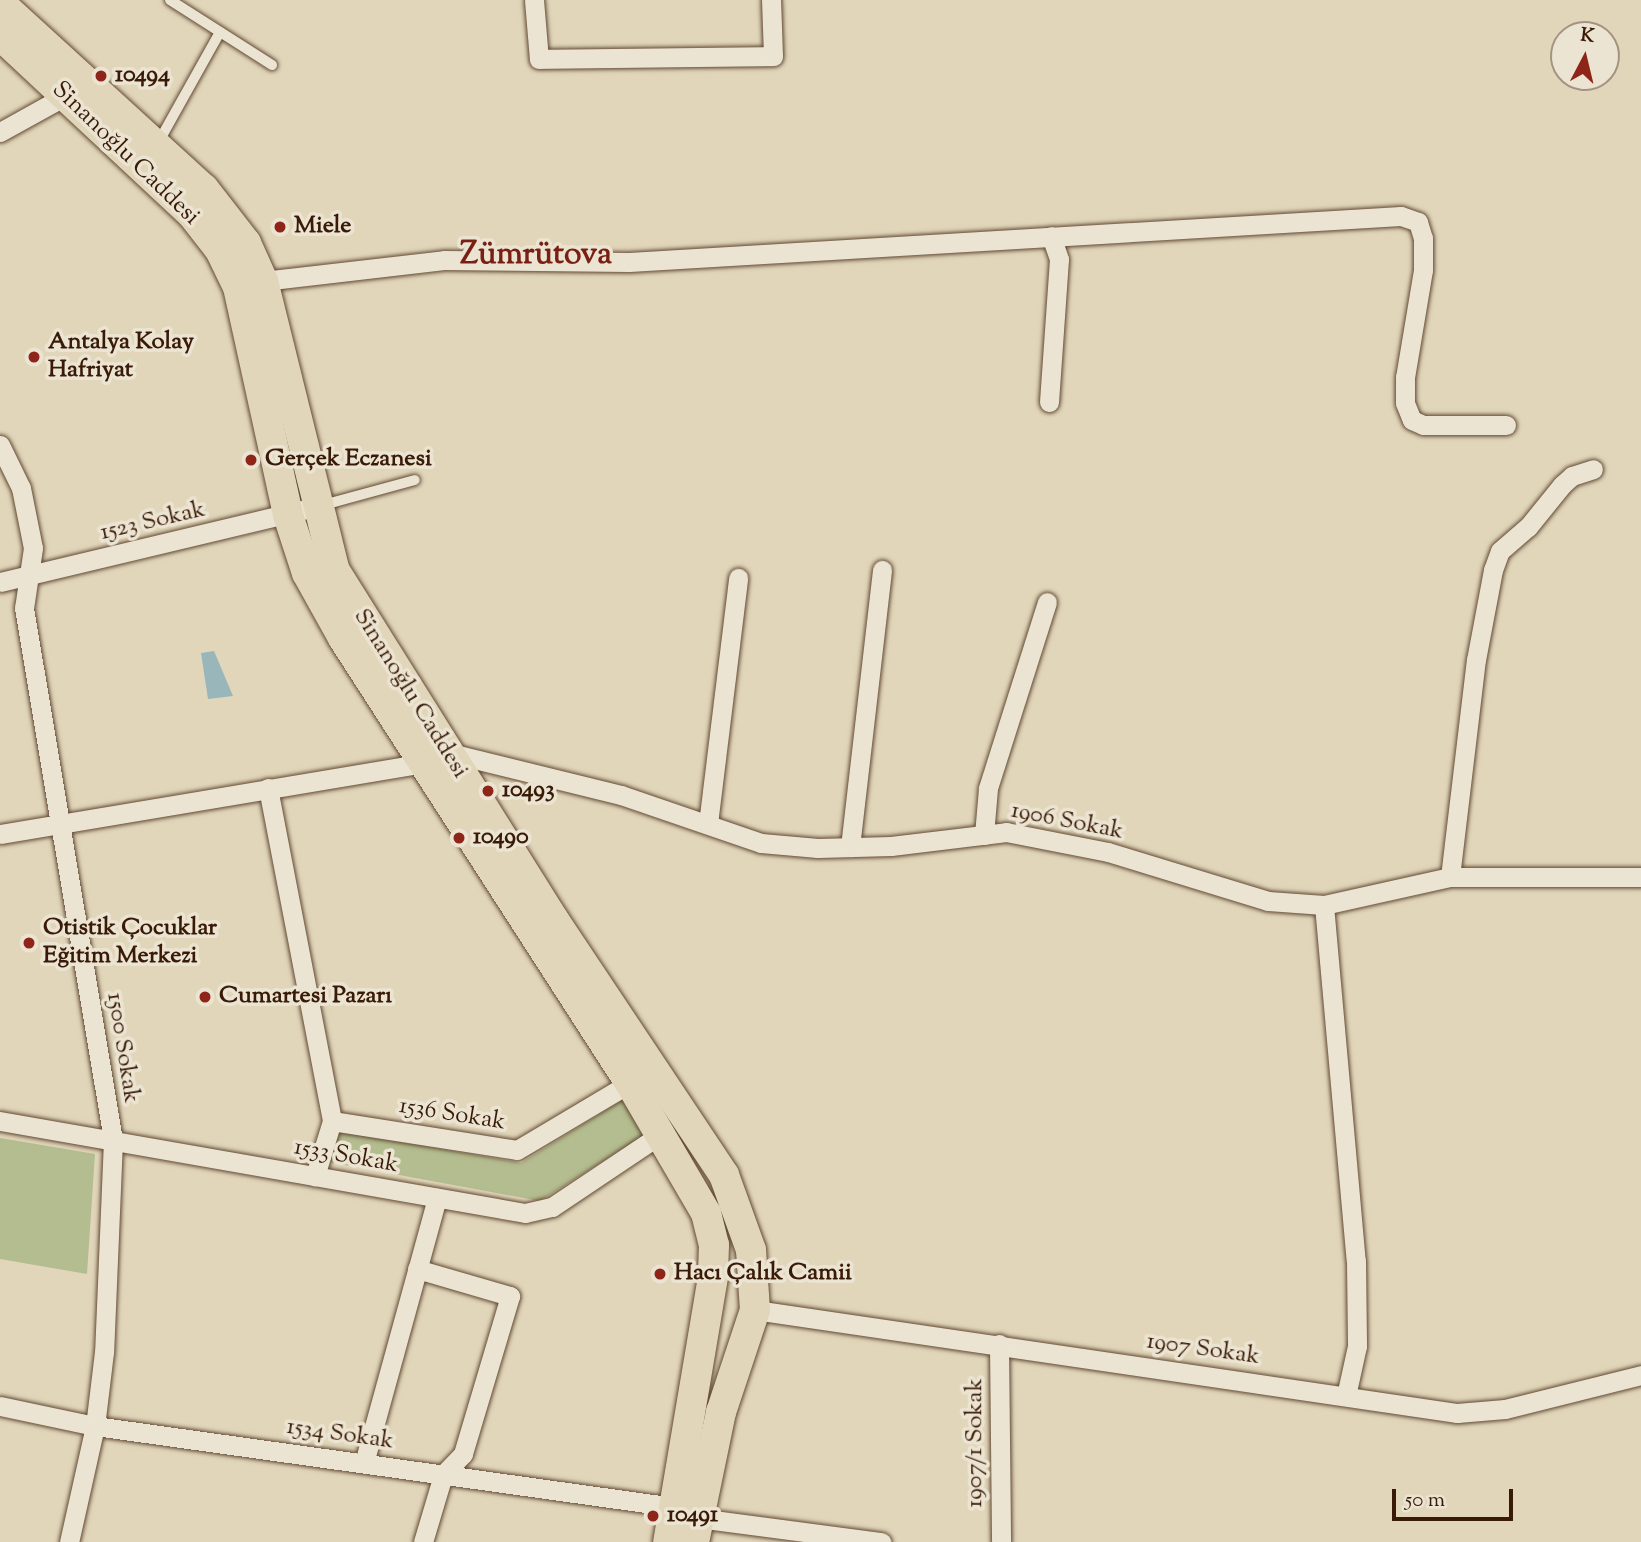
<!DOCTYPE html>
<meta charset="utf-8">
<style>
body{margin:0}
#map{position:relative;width:1641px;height:1542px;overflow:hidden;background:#e1d6ba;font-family:"Sorts Mill Goudy",serif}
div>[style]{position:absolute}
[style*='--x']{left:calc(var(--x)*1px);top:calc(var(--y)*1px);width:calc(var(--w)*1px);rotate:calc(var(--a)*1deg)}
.green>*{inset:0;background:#b4bd8f}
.water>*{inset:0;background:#99b6bb}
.roads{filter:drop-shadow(0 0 2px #624933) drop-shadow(0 0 2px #624933)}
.service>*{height:10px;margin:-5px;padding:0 5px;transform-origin:5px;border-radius:5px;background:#ece4d2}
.minor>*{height:19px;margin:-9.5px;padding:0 9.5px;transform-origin:9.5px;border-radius:9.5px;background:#ece4d2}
.primary>*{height:30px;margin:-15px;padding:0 15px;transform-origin:15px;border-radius:15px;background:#e1d6ba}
.dots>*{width:19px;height:19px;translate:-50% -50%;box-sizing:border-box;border:4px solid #ece4d2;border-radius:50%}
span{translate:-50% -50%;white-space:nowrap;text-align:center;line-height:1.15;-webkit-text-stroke:7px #ece4d2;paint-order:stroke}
.poi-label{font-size:24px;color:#381a06;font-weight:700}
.left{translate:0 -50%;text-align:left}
.street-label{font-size:24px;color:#381a06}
.district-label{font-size:32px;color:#7a1f14;font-weight:700}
.north{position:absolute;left:1550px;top:21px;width:70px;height:70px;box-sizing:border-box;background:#ece4d2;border:2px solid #a49380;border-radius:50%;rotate:7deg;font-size:19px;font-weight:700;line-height:28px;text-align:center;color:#381a06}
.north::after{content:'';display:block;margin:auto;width:24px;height:32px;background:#8f2418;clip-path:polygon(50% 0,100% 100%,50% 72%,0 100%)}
.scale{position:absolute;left:1392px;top:1489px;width:121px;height:32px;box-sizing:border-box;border:4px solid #381a06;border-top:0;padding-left:9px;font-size:21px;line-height:24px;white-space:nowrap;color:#381a06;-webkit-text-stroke:5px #ece4d2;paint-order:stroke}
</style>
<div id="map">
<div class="green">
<i style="clip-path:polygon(627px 1097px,649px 1132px,540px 1201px,329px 1162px,337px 1131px,521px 1163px)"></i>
<i style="clip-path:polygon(0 1138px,95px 1154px,87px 1274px,0 1259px)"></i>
</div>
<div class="water">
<i style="clip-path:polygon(214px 651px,233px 696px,208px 699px,201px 653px)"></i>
</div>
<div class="roads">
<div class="service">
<i style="--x:170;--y:0;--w:121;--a:32.5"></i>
<i style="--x:158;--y:143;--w:127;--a:-60.8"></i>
<i style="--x:323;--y:505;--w:95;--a:-15.2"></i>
</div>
<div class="minor">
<i style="--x:534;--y:0;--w:59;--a:85.2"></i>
<i style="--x:539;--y:59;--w:234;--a:-0.7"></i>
<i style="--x:773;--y:56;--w:56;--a:-92"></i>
<i style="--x:0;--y:132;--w:74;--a:-29"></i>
<i style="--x:263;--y:281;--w:182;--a:-6.6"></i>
<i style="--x:444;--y:260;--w:185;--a:0.6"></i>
<i style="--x:629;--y:262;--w:773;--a:-3.41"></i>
<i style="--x:1401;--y:216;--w:18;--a:19"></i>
<i style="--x:1418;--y:222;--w:17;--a:73"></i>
<i style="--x:1423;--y:238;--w:32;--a:90"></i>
<i style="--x:1423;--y:270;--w:109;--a:99.5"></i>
<i style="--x:1405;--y:377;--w:26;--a:90"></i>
<i style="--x:1405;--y:403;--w:18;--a:68"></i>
<i style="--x:1412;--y:420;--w:12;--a:24"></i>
<i style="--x:1423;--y:425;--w:83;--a:0"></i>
<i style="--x:1049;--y:402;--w:143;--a:-86"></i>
<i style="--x:1059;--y:259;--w:24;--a:-109"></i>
<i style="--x:0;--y:445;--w:48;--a:64"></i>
<i style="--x:21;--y:488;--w:61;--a:78.7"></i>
<i style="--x:33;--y:548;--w:61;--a:98.5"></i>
<i style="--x:24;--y:608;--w:539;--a:80.5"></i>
<i style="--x:113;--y:1140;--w:212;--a:92.4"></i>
<i style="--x:104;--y:1352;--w:75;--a:96.9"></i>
<i style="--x:95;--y:1426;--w:119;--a:102.6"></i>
<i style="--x:0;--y:582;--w:325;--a:-13.4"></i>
<i style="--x:446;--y:752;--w:180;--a:13.8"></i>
<i style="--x:621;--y:795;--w:148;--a:18.9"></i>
<i style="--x:761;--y:843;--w:57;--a:5"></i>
<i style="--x:818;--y:848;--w:73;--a:-1.6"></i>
<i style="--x:891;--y:846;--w:116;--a:-6.9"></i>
<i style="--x:1006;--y:832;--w:104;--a:11.1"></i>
<i style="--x:1108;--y:852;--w:167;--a:17"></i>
<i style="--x:1268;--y:901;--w:56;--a:4.1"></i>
<i style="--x:1324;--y:905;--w:129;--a:-12.5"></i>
<i style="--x:1450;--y:877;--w:191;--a:0"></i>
<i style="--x:268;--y:788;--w:339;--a:79.1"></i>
<i style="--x:332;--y:1121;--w:58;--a:107.2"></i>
<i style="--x:708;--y:824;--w:248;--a:-83"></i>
<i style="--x:0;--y:834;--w:429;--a:-9.5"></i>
<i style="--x:984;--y:835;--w:47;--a:-85.1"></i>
<i style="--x:988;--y:788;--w:195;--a:-72.4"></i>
<i style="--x:850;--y:847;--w:279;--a:-83.4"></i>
<i style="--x:1450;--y:877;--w:219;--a:-83.2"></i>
<i style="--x:1476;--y:660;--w:92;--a:-79.3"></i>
<i style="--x:1493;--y:570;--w:20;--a:-70"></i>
<i style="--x:1500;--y:551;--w:37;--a:-41"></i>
<i style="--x:1528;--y:527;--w:54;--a:-51"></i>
<i style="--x:1562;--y:485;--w:13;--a:-42"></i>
<i style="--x:1572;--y:476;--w:22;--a:-18"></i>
<i style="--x:1324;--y:905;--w:357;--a:84.9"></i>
<i style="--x:1356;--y:1261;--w:85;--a:89.3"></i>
<i style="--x:1357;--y:1346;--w:51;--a:102.4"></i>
<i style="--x:0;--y:1121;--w:533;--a:9.94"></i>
<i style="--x:525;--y:1213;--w:28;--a:-13"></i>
<i style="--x:552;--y:1207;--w:131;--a:-33.8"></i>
<i style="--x:332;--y:1121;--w:187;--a:8.9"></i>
<i style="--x:517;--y:1150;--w:131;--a:-30.7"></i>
<i style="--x:417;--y:1269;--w:97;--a:16.2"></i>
<i style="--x:510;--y:1296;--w:165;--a:106.6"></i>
<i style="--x:463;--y:1454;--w:29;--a:134"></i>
<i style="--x:443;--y:1475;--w:70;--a:106.6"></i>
<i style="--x:755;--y:1310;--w:710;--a:8.35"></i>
<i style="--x:1457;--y:1413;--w:48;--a:-4.8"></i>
<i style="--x:1505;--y:1409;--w:140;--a:-14"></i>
<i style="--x:999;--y:1344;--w:198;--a:89.4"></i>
<i style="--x:0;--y:1406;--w:97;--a:11.9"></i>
<i style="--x:95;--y:1426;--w:585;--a:7.96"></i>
<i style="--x:364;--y:1463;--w:275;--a:-74.6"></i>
<i style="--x:698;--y:1518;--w:185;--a:7.5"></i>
</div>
<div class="primary">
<i style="--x:0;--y:3;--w:276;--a:42.4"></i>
<i style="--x:204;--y:189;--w:68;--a:52.1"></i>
<i style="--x:246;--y:243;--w:42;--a:65.9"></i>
<i style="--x:263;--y:281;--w:299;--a:76.1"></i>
<i style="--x:335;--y:571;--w:412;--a:57.9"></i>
<i style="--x:554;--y:920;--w:306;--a:56.3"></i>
<i style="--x:724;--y:1175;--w:80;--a:70.2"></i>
<i style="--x:751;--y:1250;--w:60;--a:86.2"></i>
<i style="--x:755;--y:1310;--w:108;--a:108.4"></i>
<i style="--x:721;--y:1412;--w:133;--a:101.7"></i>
<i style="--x:0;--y:35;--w:262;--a:43"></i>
<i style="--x:192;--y:214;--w:46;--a:52.1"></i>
<i style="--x:220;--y:250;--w:41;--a:64.1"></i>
<i style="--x:238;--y:287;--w:233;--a:77.6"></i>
<i style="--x:288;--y:515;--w:61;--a:71.9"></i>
<i style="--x:307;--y:573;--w:74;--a:61"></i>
<i style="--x:343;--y:638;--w:530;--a:57.18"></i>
<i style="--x:630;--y:1083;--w:151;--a:59.7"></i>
<i style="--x:706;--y:1213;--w:33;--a:76"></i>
<i style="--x:714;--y:1245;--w:32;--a:92"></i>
<i style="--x:713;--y:1277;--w:269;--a:99.6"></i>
</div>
</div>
<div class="dots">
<i style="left:101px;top:76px;background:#8f2418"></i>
<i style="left:280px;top:227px;background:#8f2418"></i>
<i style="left:34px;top:357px;background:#8f2418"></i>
<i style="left:251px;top:460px;background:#8f2418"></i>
<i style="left:488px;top:791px;background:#8f2418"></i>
<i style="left:459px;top:838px;background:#8f2418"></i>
<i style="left:29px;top:943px;background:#8f2418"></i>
<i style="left:205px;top:997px;background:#8f2418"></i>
<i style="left:660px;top:1274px;background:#8f2418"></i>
<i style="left:653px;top:1516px;background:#8f2418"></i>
</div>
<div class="poi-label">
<span class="left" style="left:115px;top:76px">10494</span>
<span class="left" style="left:294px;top:227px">Miele</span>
<span class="left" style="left:48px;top:357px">Antalya Kolay<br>Hafriyat</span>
<span class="left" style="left:265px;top:460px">Gerçek Eczanesi</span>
<span class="left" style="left:502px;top:791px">10493</span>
<span class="left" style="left:473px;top:838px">10490</span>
<span class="left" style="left:43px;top:943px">Otistik Çocuklar<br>Eğitim Merkezi</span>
<span class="left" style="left:219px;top:997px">Cumartesi Pazarı</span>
<span class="left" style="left:674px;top:1274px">Hacı Çalık Camii</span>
<span class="left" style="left:667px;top:1516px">10491</span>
</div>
<div class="street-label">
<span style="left:125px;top:154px;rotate:44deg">Si̇nanoğlu Caddesi</span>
<span style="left:153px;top:522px;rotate:-13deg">1523 Sokak</span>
<span style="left:410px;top:694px;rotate:58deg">Si̇nanoğlu Caddesi</span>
<span style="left:1067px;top:822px;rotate:11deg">1906 Sokak</span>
<span style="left:122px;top:1048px;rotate:81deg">1500 Sokak</span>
<span style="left:452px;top:1115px;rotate:9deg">1536 Sokak</span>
<span style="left:346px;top:1157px;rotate:10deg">1533 Sokak</span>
<span style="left:1203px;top:1350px;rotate:8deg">1907 Sokak</span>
<span style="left:340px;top:1435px;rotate:8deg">1534 Sokak</span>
<span style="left:976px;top:1443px;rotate:-90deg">1907/1 Sokak</span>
</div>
<div class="district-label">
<span style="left:536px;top:255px">Zümrütova</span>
</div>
<div class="north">K</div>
<div class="scale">50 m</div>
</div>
